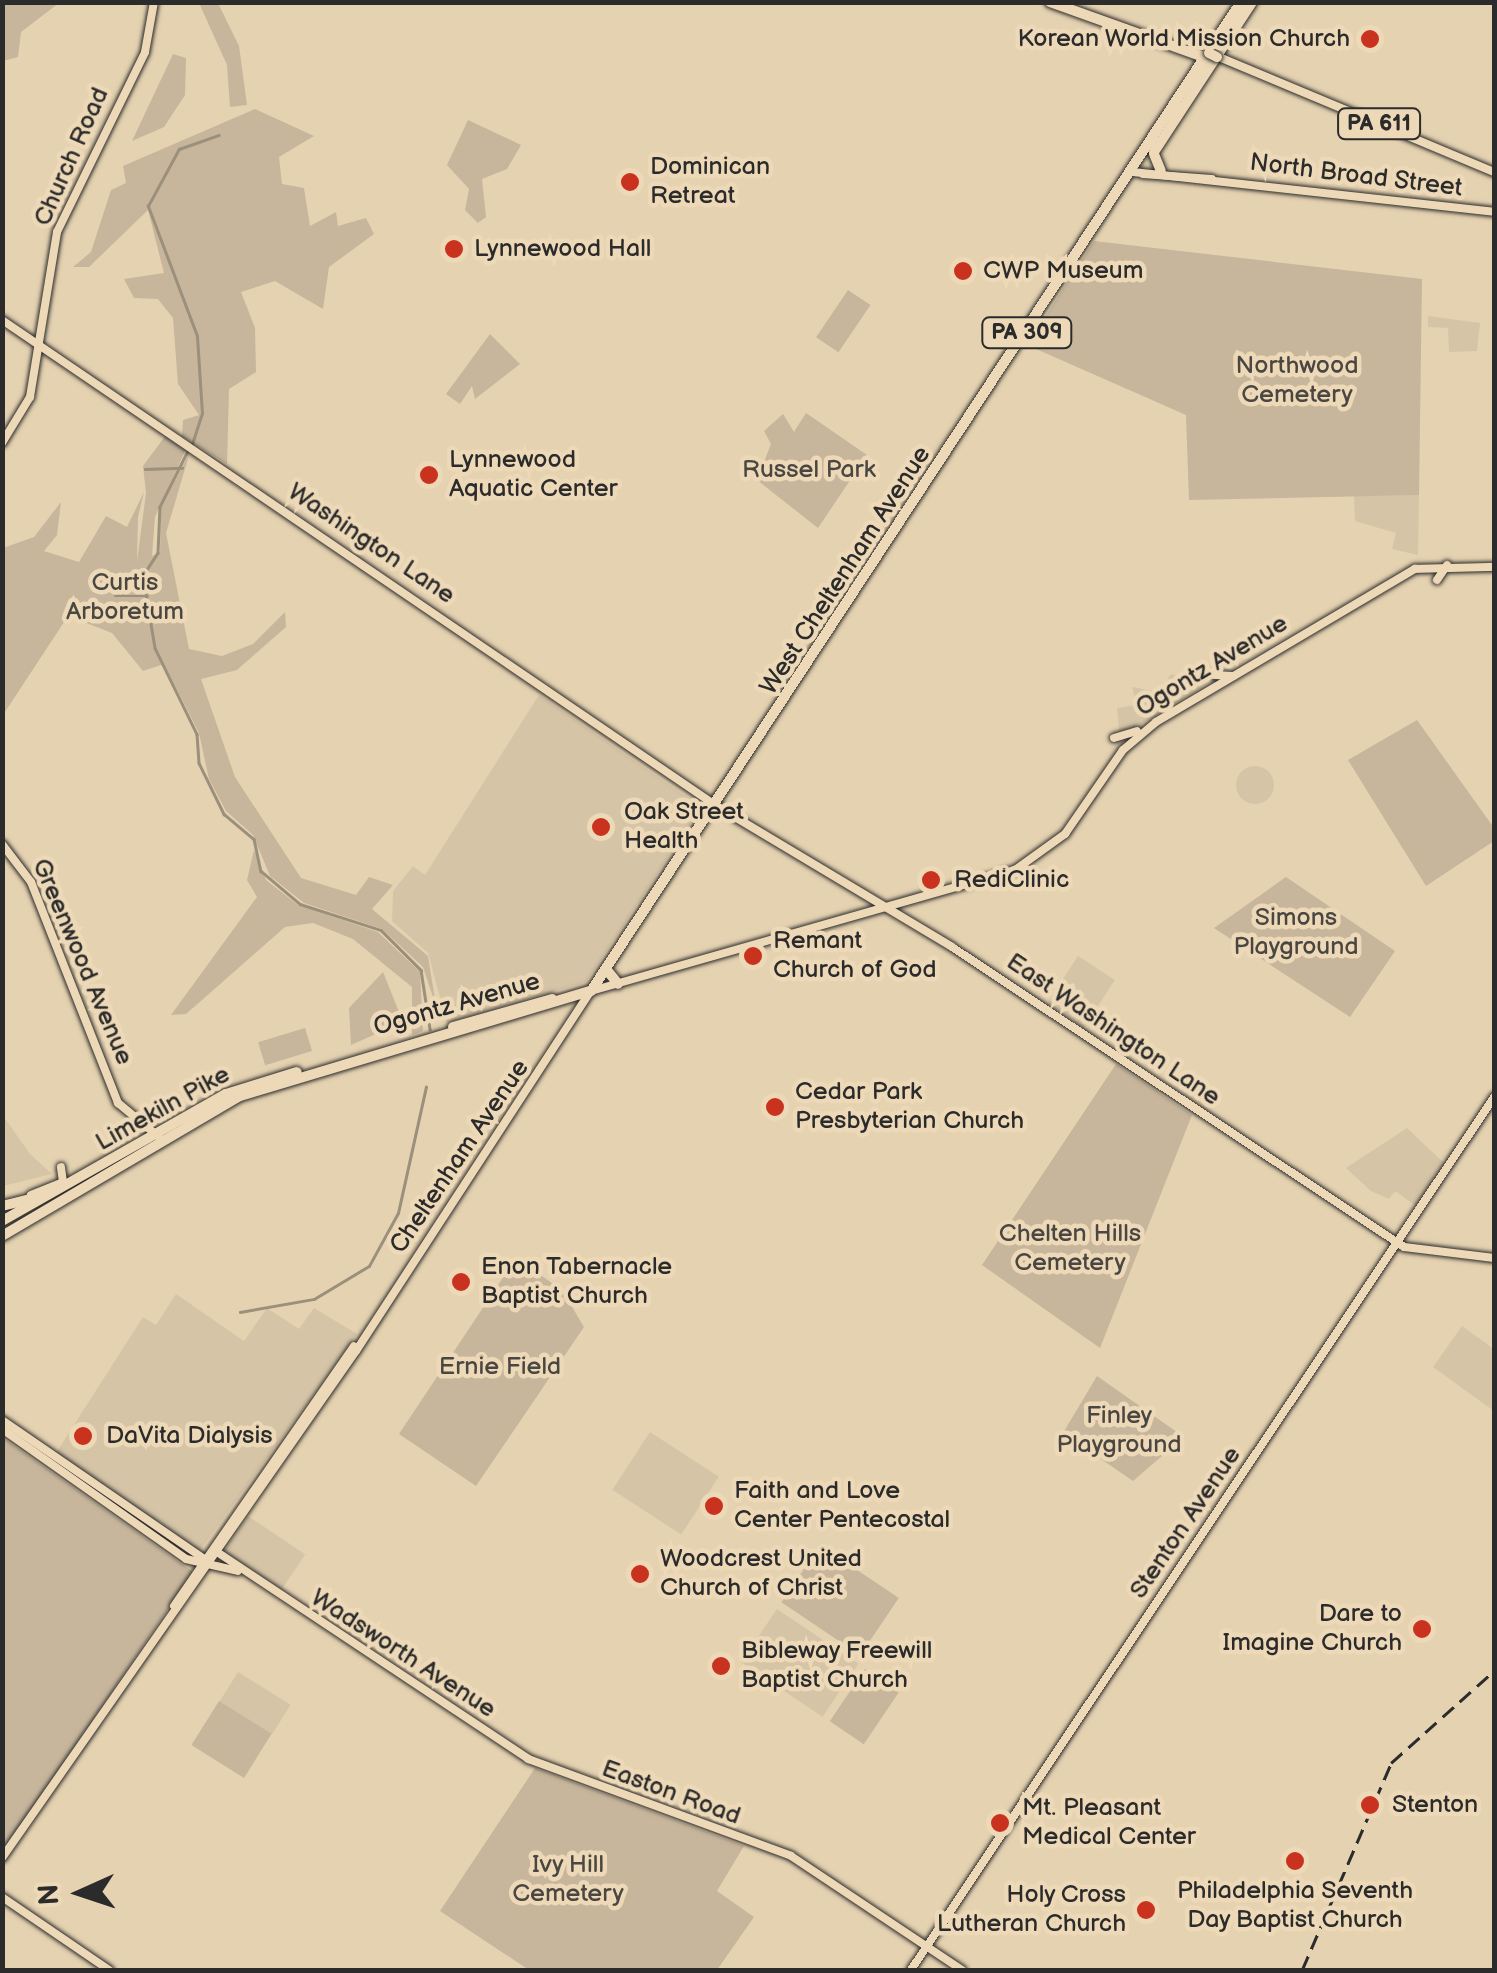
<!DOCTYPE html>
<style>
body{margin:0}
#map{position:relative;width:1497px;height:1973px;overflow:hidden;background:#e5d2b1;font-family:"Balsamiq Sans",sans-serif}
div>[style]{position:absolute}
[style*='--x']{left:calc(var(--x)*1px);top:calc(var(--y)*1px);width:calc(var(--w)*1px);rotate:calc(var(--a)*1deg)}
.built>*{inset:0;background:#d5c4a6;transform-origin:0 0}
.round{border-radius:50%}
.green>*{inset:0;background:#c7b69c;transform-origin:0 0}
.stream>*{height:2.5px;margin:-1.25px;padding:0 1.25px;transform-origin:1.25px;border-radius:1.25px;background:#9b907c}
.roads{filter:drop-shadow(0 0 2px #2b2b2b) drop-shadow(0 0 2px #2b2b2b)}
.major>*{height:8px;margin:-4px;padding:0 4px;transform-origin:4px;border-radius:4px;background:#edd9b7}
.highway>*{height:10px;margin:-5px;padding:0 5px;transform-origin:5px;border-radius:5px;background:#edd9b7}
.rail>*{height:2.5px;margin-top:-1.25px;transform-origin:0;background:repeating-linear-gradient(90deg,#2b2b2b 0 15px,transparent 0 23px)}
.bridges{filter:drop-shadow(0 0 2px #2b2b2b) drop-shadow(0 0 2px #2b2b2b)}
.highway-bridge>*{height:10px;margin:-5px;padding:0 5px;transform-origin:5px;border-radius:5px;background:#edd9b7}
.dots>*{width:28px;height:28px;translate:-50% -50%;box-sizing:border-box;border:5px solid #edd9b7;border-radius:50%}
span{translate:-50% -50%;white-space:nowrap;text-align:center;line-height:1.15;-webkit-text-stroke:9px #edd9b7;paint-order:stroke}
.shield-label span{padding:2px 8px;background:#edd9b7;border:2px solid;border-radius:8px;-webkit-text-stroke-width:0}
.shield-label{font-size:22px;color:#2b2b2b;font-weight:700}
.poi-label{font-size:25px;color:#2b2b2b}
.right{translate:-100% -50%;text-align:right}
.left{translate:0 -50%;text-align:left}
.street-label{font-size:25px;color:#2b2b2b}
.park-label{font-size:25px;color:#4a4742}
.frame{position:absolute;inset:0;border:5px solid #2b2b2b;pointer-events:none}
.north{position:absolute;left:30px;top:1843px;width:100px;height:100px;-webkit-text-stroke:8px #edd9b7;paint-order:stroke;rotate:267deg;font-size:28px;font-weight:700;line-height:40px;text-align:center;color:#2b2b2b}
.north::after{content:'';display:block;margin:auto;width:35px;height:45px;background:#2b2b2b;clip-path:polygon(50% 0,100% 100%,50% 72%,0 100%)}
</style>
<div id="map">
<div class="built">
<i style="clip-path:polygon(1428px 316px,1480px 323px,1477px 351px,1449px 352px,1448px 328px,1428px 327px)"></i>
<i style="clip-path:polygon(1419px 495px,1418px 555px,1392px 549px,1396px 533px,1355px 521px,1354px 496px)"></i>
<i style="clip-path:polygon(1171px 674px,1208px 683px,1120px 737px,1117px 708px,1137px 705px,1132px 687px,1158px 692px)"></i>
<i style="clip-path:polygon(539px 695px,701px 807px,586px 982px,447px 1023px,428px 953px,392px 921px,393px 891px,413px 866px,425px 875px)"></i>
<i class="round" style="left:1236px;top:766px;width:38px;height:38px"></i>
<i style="left:1078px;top:956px;width:44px;height:57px;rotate:33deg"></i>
<i style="clip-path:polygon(2px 1114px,30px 1154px,52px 1174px,3px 1186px)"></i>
<i style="clip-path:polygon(1407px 1128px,1445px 1164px,1416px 1206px,1395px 1191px,1389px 1199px,1371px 1191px,1346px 1168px)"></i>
<i style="clip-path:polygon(176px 1294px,244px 1341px,267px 1308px,299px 1329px,314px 1308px,357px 1334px,198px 1553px,54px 1456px,143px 1317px,156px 1325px)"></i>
<i style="clip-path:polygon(1462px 1326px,1494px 1349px,1494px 1411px,1433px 1367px)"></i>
<i style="left:650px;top:1432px;width:82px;height:69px;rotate:33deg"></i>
<i style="left:248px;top:1516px;width:69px;height:44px;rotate:34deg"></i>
<i style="left:777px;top:1609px;width:98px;height:64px;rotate:34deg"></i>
<i style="left:238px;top:1672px;width:62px;height:35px;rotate:32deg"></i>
</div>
<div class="green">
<i style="clip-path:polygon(3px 2px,59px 3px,21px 32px,18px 57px,3px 61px)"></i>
<i style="clip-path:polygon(199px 3px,218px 3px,239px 46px,247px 105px,230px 107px,227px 65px)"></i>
<i style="clip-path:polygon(173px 54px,186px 58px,185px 95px,164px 127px,132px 141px)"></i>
<i style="clip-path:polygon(255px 109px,314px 136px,279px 157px,282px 184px,304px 188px,310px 226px,336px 212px,338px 226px,366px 218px,374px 234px,329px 267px,323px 309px,275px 281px,241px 292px,255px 328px,256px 372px,229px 389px,227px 464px,182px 436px,183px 420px,199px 415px,178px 384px,173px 318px,158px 299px,134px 298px,124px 279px,164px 273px,148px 210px,89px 267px,73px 267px,91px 252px,111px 190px,126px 183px,123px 166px)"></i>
<i style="clip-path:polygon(468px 120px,521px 145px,507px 169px,482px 179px,486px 217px,478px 223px,465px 210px,469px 189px,447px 165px)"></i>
<i style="clip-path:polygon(1094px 241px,1422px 279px,1419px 495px,1189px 500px,1186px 415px,1027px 345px)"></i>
<i style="left:848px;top:290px;width:27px;height:57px;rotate:34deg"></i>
<i style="clip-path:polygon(490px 334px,520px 364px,475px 399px,472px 386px,460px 404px,446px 394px)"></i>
<i style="clip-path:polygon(806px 413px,867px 455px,818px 528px,757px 480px,771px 444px,764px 431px,783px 414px,794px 432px)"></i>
<i style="clip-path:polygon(166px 435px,186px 449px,155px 517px,152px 556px,160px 552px,161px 507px,190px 452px,166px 533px,189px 649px,222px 656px,253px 644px,285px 612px,286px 627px,237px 670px,201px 679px,235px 777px,301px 878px,356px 895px,369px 877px,393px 885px,372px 909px,428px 956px,436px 1006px,423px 967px,382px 929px,304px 903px,270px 876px,253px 835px,226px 811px,209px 779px,199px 733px,164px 664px,143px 671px,112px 633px,68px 616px,3px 715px,3px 548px,34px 537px,61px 502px,57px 535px,44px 551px,79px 562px,106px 516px,127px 527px,144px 492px,138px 517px,137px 561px,146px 493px,143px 466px)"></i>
<i style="clip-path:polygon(1417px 720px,1494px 828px,1494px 841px,1426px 886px,1348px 760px)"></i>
<i style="clip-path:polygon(254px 850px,266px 880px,298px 905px,378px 932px,420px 972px,423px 1031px,412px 1035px,412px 987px,353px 939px,313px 923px,285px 927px,186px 1014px,171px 1015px,257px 897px,247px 880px)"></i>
<i style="clip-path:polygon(1286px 877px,1395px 951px,1350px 1017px,1214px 928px)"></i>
<i style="clip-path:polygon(383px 972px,403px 1022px,351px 1045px,349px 1008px)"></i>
<i style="left:305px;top:1028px;width:24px;height:49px;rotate:73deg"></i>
<i style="clip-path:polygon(1116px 1064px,1192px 1115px,1100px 1348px,982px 1265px)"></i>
<i style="clip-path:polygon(516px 1258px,562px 1290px,584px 1327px,476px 1486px,399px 1434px)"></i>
<i style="clip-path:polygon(1097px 1376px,1184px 1437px,1133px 1481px,1063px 1433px)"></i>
<i style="clip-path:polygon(3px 1438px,193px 1572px,3px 1852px)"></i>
<i style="left:820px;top:1545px;width:95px;height:69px;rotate:34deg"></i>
<i style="left:865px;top:1669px;width:41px;height:63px;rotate:34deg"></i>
<i style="left:219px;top:1701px;width:62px;height:52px;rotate:32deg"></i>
<i style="clip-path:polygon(535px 1768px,744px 1846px,717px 1891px,754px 1917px,717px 1970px,529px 1970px,440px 1911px)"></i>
</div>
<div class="stream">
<i style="--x:192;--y:444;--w:32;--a:-72"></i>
<i style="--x:202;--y:414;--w:78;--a:-93.7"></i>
<i style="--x:197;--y:336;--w:139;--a:-110.7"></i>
<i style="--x:148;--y:206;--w:65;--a:-61.5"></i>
<i style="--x:179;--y:149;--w:42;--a:-19.3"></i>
<i style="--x:188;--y:451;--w:63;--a:116.6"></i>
<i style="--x:160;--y:507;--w:46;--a:92.5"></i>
<i style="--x:158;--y:553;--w:27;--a:123"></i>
<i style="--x:143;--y:576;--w:73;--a:80.5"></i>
<i style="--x:155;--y:648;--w:96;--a:64"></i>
<i style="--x:197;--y:734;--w:29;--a:86"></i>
<i style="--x:199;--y:763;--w:57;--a:63.9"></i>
<i style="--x:224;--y:814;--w:39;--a:40"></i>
<i style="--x:254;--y:839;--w:33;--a:78"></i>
<i style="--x:261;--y:871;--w:51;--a:40.2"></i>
<i style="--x:300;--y:904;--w:85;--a:17.8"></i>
<i style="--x:381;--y:930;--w:57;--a:45"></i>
<i style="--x:421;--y:970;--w:60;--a:81.3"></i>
<i style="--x:145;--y:469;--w:37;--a:-2"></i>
<i style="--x:115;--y:596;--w:33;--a:0"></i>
<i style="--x:240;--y:1312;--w:75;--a:-10"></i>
<i style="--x:314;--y:1299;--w:64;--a:-31"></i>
<i style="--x:369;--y:1266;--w:60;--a:-61.3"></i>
<i style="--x:398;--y:1213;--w:129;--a:-77.5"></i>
</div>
<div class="roads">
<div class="major">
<i style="--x:1219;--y:57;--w:298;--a:22.7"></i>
<i style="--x:1133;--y:172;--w:363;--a:6.3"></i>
<i style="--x:1143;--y:174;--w:69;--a:4.1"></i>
<i style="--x:2;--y:320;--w:862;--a:34.22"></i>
<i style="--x:715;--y:805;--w:276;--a:30.9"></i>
<i style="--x:952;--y:947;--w:542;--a:33.57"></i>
<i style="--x:1404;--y:1247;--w:91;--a:7"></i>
<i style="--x:2;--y:443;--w:54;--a:-58.7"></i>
<i style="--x:30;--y:397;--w:167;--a:-80.7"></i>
<i style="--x:57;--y:232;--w:200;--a:-63.9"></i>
<i style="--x:145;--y:52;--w:51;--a:-79.8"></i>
<i style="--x:1437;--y:580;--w:18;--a:-56"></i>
<i style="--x:1214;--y:675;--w:19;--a:3"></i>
<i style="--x:1114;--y:738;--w:24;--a:-17"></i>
<i style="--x:2;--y:844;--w:48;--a:52.7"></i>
<i style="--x:31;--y:882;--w:238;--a:68.5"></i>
<i style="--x:118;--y:1103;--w:53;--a:39.7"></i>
<i style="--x:31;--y:1195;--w:35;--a:-22"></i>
<i style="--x:63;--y:1182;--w:15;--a:-98"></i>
<i style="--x:2;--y:1420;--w:249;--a:34.5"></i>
<i style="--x:2;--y:1429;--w:225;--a:35.2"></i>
<i style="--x:186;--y:1559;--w:53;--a:13"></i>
<i style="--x:217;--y:1552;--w:374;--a:33.6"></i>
<i style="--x:528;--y:1759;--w:280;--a:20.2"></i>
<i style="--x:791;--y:1856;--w:206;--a:33.7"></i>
<i style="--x:174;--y:1606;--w:316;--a:-55.3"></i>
<i style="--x:2;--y:1858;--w:618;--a:-55.08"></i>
<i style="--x:356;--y:1351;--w:430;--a:-56.9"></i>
<i style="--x:591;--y:991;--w:441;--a:-15.9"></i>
<i style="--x:1015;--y:870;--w:62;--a:-35.8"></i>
<i style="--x:1065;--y:834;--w:102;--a:-55.4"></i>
<i style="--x:1123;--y:750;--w:43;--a:-40.3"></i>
<i style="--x:1156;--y:722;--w:301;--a:-30.6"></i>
<i style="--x:1415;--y:569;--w:79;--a:-1.5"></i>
<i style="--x:2;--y:1897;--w:130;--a:34.3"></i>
<i style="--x:911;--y:1970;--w:1050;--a:-56.26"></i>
</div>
<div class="highway">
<i style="--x:1050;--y:2;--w:166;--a:19.7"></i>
<i style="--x:1154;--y:152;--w:179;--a:-56.8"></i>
<i style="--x:1154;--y:154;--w:18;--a:68"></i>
<i style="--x:606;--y:969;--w:19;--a:51"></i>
<i style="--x:453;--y:1027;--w:103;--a:-15.8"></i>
<i style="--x:2;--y:1206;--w:36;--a:-14"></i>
<i style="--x:2;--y:1221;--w:257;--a:-29.6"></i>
<i style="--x:226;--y:1094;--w:74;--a:-17.2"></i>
<i style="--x:2;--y:1236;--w:276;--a:-30.5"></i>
<i style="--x:240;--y:1096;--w:366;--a:-16.7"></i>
<i style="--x:591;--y:991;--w:1183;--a:-56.69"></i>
</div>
</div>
<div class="rail">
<i style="--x:1302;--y:1970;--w:225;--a:-66.7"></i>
<i style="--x:1391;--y:1763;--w:138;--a:-41.8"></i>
</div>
<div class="bridges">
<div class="highway-bridge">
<i style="--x:1209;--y:53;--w:9;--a:27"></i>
</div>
</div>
<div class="dots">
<i style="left:1370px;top:39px;background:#c8321e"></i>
<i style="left:630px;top:182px;background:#c8321e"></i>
<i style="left:454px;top:249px;background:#c8321e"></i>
<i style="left:963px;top:271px;background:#c8321e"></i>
<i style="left:429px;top:475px;background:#c8321e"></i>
<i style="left:601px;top:827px;background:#c8321e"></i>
<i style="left:931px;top:880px;background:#c8321e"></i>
<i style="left:753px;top:956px;background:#c8321e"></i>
<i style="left:775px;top:1107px;background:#c8321e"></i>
<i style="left:461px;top:1282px;background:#c8321e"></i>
<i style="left:83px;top:1436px;background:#c8321e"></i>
<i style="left:714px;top:1506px;background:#c8321e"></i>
<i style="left:640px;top:1574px;background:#c8321e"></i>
<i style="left:1422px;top:1629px;background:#c8321e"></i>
<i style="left:721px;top:1666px;background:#c8321e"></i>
<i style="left:1370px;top:1805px;background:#c8321e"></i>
<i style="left:1000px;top:1823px;background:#c8321e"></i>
<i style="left:1295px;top:1861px;background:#c8321e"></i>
<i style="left:1146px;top:1910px;background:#c8321e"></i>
</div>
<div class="shield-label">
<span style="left:1379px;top:124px">PA 611</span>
<span style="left:1027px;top:333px">PA 309</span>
</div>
<div class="poi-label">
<span class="right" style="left:1350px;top:39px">Korean World Mission Church</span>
<span class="left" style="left:650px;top:182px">Dominican<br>Retreat</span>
<span class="left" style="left:474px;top:249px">Lynnewood Hall</span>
<span class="left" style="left:983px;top:271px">CWP Museum</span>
<span class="left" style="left:449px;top:475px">Lynnewood<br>Aquatic Center</span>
<span class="left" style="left:624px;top:827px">Oak Street<br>Health</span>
<span class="left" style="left:954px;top:880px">RediClinic</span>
<span class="left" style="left:773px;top:956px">Remant<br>Church of God</span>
<span class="left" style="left:795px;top:1107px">Cedar Park<br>Presbyterian Church</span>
<span class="left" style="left:481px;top:1282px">Enon Tabernacle<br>Baptist Church</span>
<span class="left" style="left:106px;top:1436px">DaVita Dialysis</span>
<span class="left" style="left:734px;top:1506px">Faith and Love<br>Center Pentecostal</span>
<span class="left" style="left:660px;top:1574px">Woodcrest United<br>Church of Christ</span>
<span class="right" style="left:1402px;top:1629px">Dare to<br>Imagine Church</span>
<span class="left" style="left:741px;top:1666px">Bibleway Freewill<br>Baptist Church</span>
<span class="left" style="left:1392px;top:1805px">Stenton</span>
<span class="left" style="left:1022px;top:1823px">Mt. Pleasant<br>Medical Center</span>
<span style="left:1295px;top:1906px">Philadelphia Seventh<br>Day Baptist Church</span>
<span class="right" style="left:1126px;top:1910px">Holy Cross<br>Lutheran Church</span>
</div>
<div class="street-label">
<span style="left:72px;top:157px;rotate:-66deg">Church Road</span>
<span style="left:1356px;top:176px;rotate:7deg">North Broad Street</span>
<span style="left:371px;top:544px;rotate:34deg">Washington Lane</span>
<span style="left:846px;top:571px;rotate:-57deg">West Cheltenham Avenue</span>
<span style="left:1212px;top:666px;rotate:-31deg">Ogontz Avenue</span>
<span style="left:82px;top:962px;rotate:67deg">Greenwood Avenue</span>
<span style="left:457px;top:1005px;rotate:-16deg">Ogontz Avenue</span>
<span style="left:1113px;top:1030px;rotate:34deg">East Washington Lane</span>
<span style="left:163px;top:1109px;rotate:-29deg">Limekiln Pike</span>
<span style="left:460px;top:1157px;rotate:-56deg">Cheltenham Avenue</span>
<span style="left:1186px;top:1523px;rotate:-56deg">Stenton Avenue</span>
<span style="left:403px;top:1654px;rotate:33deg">Wadsworth Avenue</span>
<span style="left:671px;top:1793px;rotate:20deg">Easton Road</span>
</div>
<div class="park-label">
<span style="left:1297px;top:381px">Northwood<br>Cemetery</span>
<span style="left:809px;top:470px">Russel Park</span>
<span style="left:125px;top:598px">Curtis<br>Arboretum</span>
<span style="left:1296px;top:933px">Simons<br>Playground</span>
<span style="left:1070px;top:1249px">Chelten Hills<br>Cemetery</span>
<span style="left:500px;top:1367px">Ernie Field</span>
<span style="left:1119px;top:1431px">Finley<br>Playground</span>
<span style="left:568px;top:1880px">Ivy Hill<br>Cemetery</span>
</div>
<div class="frame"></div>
<div class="north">N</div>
</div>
